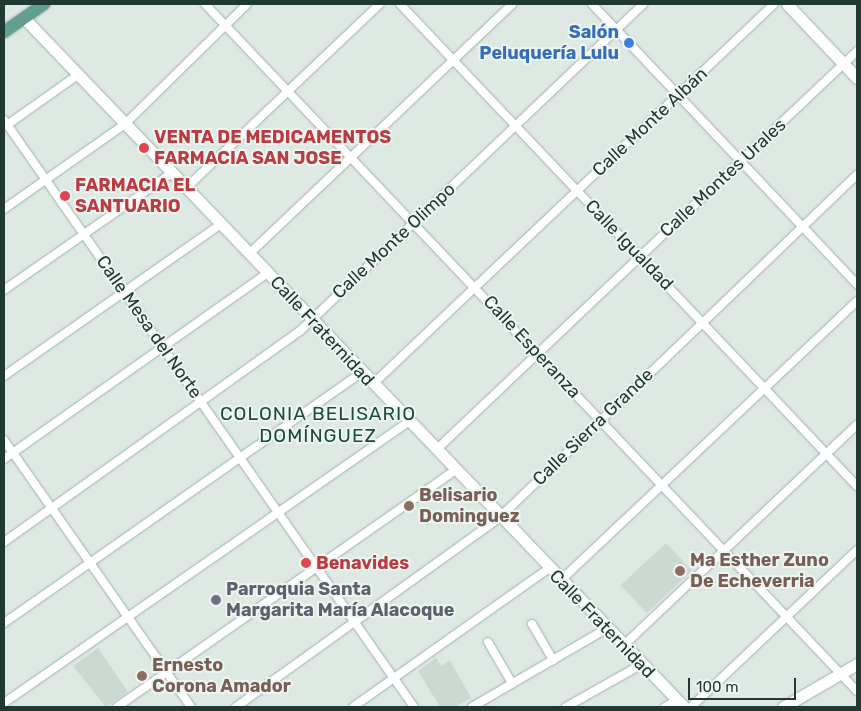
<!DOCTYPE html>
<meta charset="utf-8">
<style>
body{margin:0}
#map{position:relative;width:861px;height:711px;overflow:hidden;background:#dee9e4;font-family:Rubik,sans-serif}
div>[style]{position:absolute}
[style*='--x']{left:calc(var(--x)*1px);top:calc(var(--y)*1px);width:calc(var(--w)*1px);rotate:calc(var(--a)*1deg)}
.built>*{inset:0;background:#ccd9d3;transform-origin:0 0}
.roads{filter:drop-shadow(0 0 1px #a1b1ab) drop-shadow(0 0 1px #a1b1ab)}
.street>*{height:8px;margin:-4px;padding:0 4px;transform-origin:4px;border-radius:4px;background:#fff}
.secondary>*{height:11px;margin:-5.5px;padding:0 5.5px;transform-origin:5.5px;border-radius:5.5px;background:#fff}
.primary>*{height:12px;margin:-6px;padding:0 6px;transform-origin:6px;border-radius:6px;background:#629f90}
.dots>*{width:14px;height:14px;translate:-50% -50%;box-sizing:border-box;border:2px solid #eef6f2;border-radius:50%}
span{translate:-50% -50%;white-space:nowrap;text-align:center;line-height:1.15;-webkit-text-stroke:4px #eef6f2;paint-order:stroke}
.shop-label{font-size:18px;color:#366cbe;font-weight:700}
.right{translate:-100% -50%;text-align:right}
.street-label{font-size:18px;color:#203932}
.health-label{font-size:18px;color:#be3a42;font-weight:700}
.left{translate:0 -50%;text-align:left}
.education-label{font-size:18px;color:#785e54;font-weight:700}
.worship-label{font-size:18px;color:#5b616d;font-weight:700}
.neighbourhood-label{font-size:19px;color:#1c4a3f;letter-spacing:1px}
.frame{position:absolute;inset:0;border:5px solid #203932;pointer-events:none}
.scale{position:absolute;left:688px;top:678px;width:108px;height:22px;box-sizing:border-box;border:2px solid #203932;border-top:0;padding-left:6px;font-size:15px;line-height:18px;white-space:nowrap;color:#203932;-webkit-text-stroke:4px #eef6f2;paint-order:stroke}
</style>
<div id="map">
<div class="built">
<i style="left:666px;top:543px;width:38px;height:62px;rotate:47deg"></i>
<i style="clip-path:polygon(98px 648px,128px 692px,106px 707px,73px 666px)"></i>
<i style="clip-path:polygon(436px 658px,441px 666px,450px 660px,471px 698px,455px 707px,440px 707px,418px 671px)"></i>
</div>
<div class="roads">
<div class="street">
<i style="--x:205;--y:4;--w:947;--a:46.5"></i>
<i style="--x:400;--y:4;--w:664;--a:46.53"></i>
<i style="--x:592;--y:4;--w:386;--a:46.6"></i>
<i style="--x:4;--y:120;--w:716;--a:55.07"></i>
<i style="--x:7;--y:125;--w:87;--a:-35.2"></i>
<i style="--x:186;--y:188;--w:267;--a:-43.5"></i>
<i style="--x:4;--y:209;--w:148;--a:-35.1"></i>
<i style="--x:125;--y:124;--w:171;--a:-44.5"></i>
<i style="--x:249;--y:254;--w:363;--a:-43.5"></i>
<i style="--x:4;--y:290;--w:205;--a:-34.9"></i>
<i style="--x:4;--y:376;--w:265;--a:-35"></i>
<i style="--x:373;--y:384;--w:552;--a:-43.46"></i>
<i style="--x:4;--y:440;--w:326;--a:55"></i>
<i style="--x:436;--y:450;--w:580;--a:-43.46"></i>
<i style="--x:4;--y:459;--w:323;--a:-35.2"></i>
<i style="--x:4;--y:542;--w:364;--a:-35.5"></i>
<i style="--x:300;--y:331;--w:474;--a:-43.6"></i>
<i style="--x:560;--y:581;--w:408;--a:-43.3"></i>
<i style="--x:4;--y:623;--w:437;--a:-35"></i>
<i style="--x:532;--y:624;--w:42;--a:59.7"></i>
<i style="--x:488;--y:642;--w:48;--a:59.7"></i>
<i style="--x:623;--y:646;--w:322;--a:-43.4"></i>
<i style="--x:4;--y:703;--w:494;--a:-34.8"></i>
<i style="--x:117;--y:707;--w:413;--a:-35"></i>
<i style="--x:236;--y:707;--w:324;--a:-35.7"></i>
<i style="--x:499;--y:518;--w:496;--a:-43.8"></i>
<i style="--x:353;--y:707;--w:239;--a:-35.3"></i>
<i style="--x:472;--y:707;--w:155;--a:-30.2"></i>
<i style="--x:566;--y:707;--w:87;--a:-29.5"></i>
<i style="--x:665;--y:707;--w:14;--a:-30"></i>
<i style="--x:691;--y:707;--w:228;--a:-43.4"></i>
</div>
<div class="secondary">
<i style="--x:787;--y:4;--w:102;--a:46.6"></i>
<i style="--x:24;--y:18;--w:954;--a:46.23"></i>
<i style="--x:783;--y:707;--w:86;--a:-30.2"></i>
</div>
<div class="primary">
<i style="--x:4;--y:32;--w:49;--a:-35"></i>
</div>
</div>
<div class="dots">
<i style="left:629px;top:43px;background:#3f7fe0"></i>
<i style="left:144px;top:148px;background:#e0444e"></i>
<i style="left:65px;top:196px;background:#e0444e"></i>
<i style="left:409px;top:506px;background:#8d6e63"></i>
<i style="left:306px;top:563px;background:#e0444e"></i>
<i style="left:680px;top:571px;background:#8d6e63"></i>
<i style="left:216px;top:600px;background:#6b7280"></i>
<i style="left:142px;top:676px;background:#8d6e63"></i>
</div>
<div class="shop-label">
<span class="right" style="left:619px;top:43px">Salón<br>Peluquería Lulu</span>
</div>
<div class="street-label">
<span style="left:650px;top:122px;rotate:-43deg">Calle Monte Albán</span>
<span style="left:723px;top:178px;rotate:-43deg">Calle Montes Urales</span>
<span style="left:394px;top:241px;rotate:-43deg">Calle Monte Olimpo</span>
<span style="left:629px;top:245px;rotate:46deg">Calle Igualdad</span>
<span style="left:149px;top:327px;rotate:55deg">Calle Mesa del Norte</span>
<span style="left:322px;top:331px;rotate:47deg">Calle Fraternidad</span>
<span style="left:532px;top:347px;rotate:47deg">Calle Esperanza</span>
<span style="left:593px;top:427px;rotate:-44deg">Calle Sierra Grande</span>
<span style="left:602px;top:624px;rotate:46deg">Calle Fraternidad</span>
</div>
<div class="health-label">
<span class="left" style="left:154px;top:148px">VENTA DE MEDICAMENTOS<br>FARMACIA SAN JOSE</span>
<span class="left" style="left:75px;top:196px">FARMACIA EL<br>SANTUARIO</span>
<span class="left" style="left:316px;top:563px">Benavides</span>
</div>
<div class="education-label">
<span class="left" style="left:419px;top:506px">Belisario<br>Dominguez</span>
<span class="left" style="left:690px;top:571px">Ma Esther Zuno<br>De Echeverria</span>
<span class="left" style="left:152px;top:676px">Ernesto<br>Corona Amador</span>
</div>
<div class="worship-label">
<span class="left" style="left:226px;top:600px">Parroquia Santa<br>Margarita María Alacoque</span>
</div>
<div class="neighbourhood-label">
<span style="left:318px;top:425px">COLONIA BELISARIO<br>DOMÍNGUEZ</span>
</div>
<div class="frame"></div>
<div class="scale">100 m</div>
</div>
